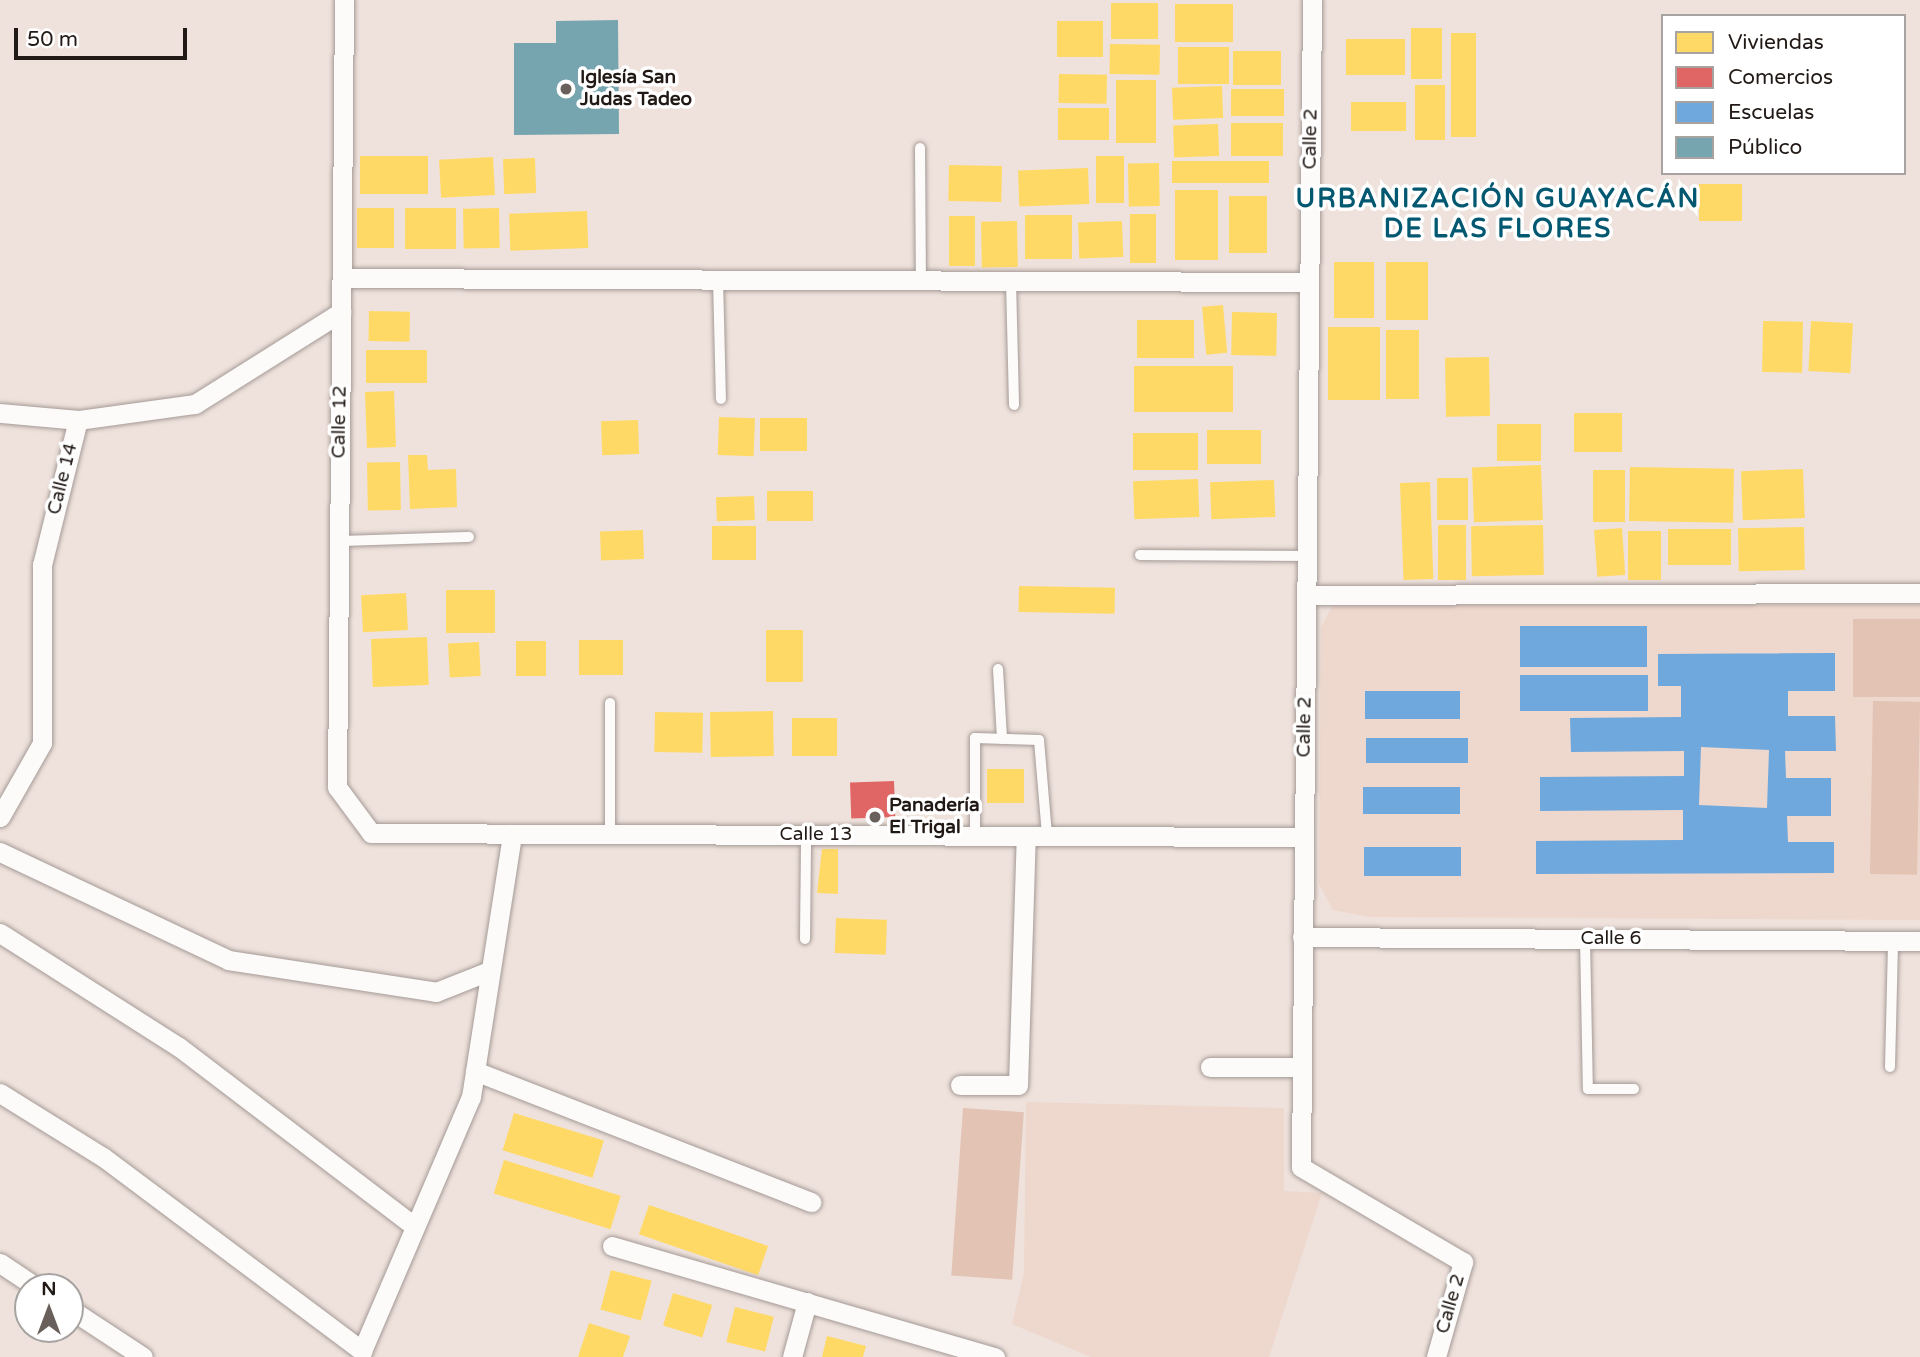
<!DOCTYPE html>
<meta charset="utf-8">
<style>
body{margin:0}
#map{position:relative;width:1920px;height:1357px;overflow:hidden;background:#efe2dc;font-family:"Varela Round",sans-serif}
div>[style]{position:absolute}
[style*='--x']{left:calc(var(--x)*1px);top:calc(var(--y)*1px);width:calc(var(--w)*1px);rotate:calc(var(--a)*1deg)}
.built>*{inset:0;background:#eed7cc}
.green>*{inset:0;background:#e3c3b3;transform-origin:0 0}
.homes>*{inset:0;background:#ffd966;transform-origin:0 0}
.shops>*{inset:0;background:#e06666;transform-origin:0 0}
.schools>*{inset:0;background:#6fa8dc;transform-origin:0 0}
.public>*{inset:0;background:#76a5af}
.roads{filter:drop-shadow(0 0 2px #a49a96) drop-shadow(0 0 2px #a49a96)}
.service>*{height:10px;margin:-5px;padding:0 5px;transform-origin:5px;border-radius:5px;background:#fdfbfa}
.minor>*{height:19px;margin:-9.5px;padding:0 9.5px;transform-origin:9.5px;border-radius:9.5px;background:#fdfbfa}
.dots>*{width:19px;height:19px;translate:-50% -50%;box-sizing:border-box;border:4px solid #fff;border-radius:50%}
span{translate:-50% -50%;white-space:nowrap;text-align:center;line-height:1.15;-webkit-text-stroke:7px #fff;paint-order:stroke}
.poi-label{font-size:19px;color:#211915;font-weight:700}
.left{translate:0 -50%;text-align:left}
.street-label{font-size:19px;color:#211915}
.district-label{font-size:26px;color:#025870;font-weight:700;letter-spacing:2px}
.legend{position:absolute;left:1661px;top:14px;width:245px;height:161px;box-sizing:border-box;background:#fff;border:2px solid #a6a3a1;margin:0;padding:9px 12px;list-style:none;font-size:21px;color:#211915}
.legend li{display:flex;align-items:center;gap:14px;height:35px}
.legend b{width:35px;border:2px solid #a6a3a1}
.north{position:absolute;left:14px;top:1273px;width:70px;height:70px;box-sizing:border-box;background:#fff;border:2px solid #a6a3a1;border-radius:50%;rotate:0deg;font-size:19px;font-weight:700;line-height:28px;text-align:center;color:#211915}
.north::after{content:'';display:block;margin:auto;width:24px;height:32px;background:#695f5b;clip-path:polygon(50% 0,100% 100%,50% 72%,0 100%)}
.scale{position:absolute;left:14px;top:28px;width:173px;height:32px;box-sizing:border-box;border:4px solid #211915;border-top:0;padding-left:9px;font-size:21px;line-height:24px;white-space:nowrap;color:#211915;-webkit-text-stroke:5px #fff;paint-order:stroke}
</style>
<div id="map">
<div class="built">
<i style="clip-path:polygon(1333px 605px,1920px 605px,1920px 920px,1369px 917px,1333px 910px,1319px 884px,1321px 627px)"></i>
<i style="clip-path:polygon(1026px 1102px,1284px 1108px,1284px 1191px,1322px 1193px,1269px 1357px,1091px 1357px,1012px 1324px,1024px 1273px)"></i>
</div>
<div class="green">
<i style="left:1853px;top:619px;width:67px;height:78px"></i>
<i style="left:1873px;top:701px;width:47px;height:173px;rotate:1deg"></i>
<i style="left:963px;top:1108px;width:61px;height:168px;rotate:4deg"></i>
</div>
<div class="homes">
<i style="left:1111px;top:3px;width:47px;height:36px"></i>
<i style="left:1175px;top:4px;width:58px;height:38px"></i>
<i style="left:1057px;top:21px;width:46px;height:36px"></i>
<i style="left:1442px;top:28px;width:51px;height:31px;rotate:90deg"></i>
<i style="left:1451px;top:33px;width:25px;height:104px"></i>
<i style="left:1346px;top:39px;width:59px;height:36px"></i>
<i style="left:1110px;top:44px;width:50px;height:30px;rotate:1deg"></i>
<i style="left:1178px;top:47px;width:51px;height:37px"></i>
<i style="left:1233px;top:51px;width:48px;height:34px"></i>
<i style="left:1059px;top:74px;width:48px;height:29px;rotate:1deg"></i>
<i style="left:1116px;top:80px;width:40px;height:63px"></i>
<i style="left:1415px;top:85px;width:30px;height:55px"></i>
<i style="left:1222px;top:86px;width:32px;height:50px;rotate:88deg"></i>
<i style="left:1231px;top:89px;width:53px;height:27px"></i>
<i style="left:1351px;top:102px;width:55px;height:29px"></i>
<i style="left:1058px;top:108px;width:51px;height:32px"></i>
<i style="left:1283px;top:123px;width:33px;height:52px;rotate:90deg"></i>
<i style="left:1218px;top:124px;width:32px;height:45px;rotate:88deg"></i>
<i style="left:360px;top:156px;width:68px;height:38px"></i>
<i style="left:1096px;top:156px;width:28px;height:47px"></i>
<i style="left:493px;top:157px;width:38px;height:54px;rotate:87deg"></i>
<i style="left:535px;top:158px;width:35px;height:32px;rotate:88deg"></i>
<i style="left:1269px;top:161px;width:22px;height:97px;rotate:90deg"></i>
<i style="left:1159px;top:163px;width:43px;height:31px;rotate:89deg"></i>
<i style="left:949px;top:165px;width:53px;height:36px;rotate:1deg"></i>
<i style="left:1088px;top:168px;width:36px;height:70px;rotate:88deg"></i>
<i style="left:1699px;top:184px;width:43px;height:37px"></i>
<i style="left:1175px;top:190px;width:43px;height:70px"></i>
<i style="left:1229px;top:196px;width:38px;height:57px"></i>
<i style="left:357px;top:208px;width:37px;height:40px"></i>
<i style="left:405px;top:208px;width:51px;height:41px"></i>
<i style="left:499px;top:208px;width:40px;height:36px;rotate:89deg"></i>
<i style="left:587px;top:211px;width:37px;height:78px;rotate:88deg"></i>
<i style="left:1130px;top:214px;width:26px;height:49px"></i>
<i style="left:1025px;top:215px;width:47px;height:44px"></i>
<i style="left:949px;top:216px;width:26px;height:50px"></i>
<i style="left:1017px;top:221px;width:46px;height:36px;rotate:89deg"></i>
<i style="left:1122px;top:221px;width:36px;height:44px;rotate:88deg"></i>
<i style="left:1334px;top:262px;width:40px;height:56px"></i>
<i style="left:1386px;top:262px;width:42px;height:58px"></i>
<i style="left:1223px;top:305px;width:48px;height:21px;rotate:85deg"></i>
<i style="left:369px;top:311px;width:41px;height:30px;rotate:1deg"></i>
<i style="left:1232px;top:312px;width:45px;height:43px;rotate:1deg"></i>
<i style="left:1137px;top:320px;width:57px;height:38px"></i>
<i style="left:1763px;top:321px;width:40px;height:51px;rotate:1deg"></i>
<i style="left:1811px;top:321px;width:42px;height:50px;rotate:3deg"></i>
<i style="left:1328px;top:327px;width:52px;height:73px"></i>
<i style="left:1386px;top:330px;width:33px;height:69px"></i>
<i style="left:366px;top:350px;width:61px;height:33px"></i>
<i style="left:1489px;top:357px;width:59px;height:44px;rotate:89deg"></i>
<i style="left:1134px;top:366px;width:99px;height:46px"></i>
<i style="left:394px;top:391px;width:56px;height:29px;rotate:88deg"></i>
<i style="left:1574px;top:413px;width:48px;height:39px"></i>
<i style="left:719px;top:417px;width:36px;height:38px;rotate:2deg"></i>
<i style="left:807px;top:418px;width:33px;height:47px;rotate:90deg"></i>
<i style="left:638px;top:420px;width:34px;height:37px;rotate:88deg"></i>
<i style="left:1541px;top:424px;width:37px;height:44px;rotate:90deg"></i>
<i style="left:1261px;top:430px;width:34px;height:54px;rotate:90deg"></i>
<i style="left:1133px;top:433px;width:65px;height:37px"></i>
<i style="clip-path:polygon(408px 455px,427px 455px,428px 470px,456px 469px,457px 507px,410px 509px)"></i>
<i style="left:400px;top:462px;width:48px;height:33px;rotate:89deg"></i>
<i style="left:1541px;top:465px;width:55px;height:69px;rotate:88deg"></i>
<i style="left:1630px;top:467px;width:104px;height:54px;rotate:1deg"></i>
<i style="left:1803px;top:469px;width:49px;height:62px;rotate:88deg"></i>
<i style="left:1593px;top:470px;width:32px;height:52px"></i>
<i style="left:1437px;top:478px;width:31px;height:42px"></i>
<i style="left:1198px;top:479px;width:38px;height:65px;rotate:88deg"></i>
<i style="left:1274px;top:480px;width:37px;height:64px;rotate:88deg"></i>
<i style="left:1430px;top:482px;width:97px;height:30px;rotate:88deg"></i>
<i style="left:813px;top:491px;width:30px;height:46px;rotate:90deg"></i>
<i style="left:754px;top:496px;width:24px;height:38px;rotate:88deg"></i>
<i style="left:1438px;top:525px;width:28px;height:55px"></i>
<i style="left:1543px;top:525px;width:50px;height:72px;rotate:89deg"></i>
<i style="left:756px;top:526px;width:34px;height:44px;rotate:90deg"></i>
<i style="left:1804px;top:527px;width:43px;height:66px;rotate:89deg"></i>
<i style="left:1622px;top:528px;width:47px;height:28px;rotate:86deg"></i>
<i style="left:1668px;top:529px;width:63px;height:36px"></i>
<i style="left:643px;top:530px;width:29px;height:43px;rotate:88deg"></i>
<i style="left:1628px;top:531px;width:33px;height:49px"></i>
<i style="left:1019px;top:586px;width:96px;height:26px;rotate:1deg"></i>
<i style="left:495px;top:590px;width:43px;height:49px;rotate:90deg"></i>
<i style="left:406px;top:593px;width:37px;height:45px;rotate:87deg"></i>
<i style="left:766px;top:630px;width:37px;height:52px"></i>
<i style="left:427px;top:637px;width:48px;height:56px;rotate:88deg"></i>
<i style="left:579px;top:640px;width:44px;height:35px"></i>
<i style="left:516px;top:641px;width:30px;height:35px"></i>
<i style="left:479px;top:642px;width:34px;height:31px;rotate:87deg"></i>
<i style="left:773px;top:711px;width:45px;height:63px;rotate:89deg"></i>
<i style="left:655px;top:712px;width:48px;height:40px;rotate:1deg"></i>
<i style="left:792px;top:718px;width:45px;height:38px"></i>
<i style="left:987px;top:769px;width:37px;height:34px"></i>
<i style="clip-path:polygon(822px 849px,838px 849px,838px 894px,817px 893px)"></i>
<i style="left:836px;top:918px;width:51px;height:35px;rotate:2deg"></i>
<i style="left:514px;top:1113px;width:94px;height:39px;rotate:17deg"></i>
<i style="left:504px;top:1160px;width:122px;height:35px;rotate:17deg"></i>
<i style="left:649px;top:1205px;width:126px;height:31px;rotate:19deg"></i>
<i style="left:611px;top:1270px;width:42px;height:41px;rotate:15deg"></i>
<i style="left:673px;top:1293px;width:41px;height:34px;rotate:17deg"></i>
<i style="left:735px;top:1307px;width:40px;height:36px;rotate:14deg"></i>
<i style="clip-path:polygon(589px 1323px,630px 1336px,623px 1357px,578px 1357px)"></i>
<i style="clip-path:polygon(827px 1336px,866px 1346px,863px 1357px,822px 1357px)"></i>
</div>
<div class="shops">
<i style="left:894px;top:781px;width:36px;height:44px;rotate:88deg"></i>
</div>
<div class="schools">
<i style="left:1520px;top:626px;width:127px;height:41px"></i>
<i style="clip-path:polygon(evenodd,1835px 653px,1835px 691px,1788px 691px,1788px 716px,1835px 716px,1836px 751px,1785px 751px,1786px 778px,1831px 778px,1831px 816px,1787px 816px,1788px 842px,1834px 842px,1834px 873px,1536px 874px,1536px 841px,1683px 840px,1683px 810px,1540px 811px,1540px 777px,1684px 776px,1684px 751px,1571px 752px,1570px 718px,1681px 717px,1681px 686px,1658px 686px,1658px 654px,1835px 653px,1701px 747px,1769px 750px,1767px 808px,1699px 805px,1701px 747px)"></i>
<i style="left:1520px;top:675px;width:128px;height:36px"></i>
<i style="left:1460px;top:691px;width:28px;height:95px;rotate:90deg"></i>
<i style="left:1366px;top:738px;width:102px;height:25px"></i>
<i style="left:1460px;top:787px;width:27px;height:97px;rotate:90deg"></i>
<i style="left:1364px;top:847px;width:97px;height:29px"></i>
</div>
<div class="public">
<i style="clip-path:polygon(618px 20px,619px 134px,514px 135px,514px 43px,556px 43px,556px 21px)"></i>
</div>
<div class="roads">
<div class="service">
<i style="--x:920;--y:148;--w:132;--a:89.6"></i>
<i style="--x:718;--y:279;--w:120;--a:88.6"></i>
<i style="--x:1011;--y:281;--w:124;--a:88.6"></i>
<i style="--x:339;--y:541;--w:130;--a:-1.8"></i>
<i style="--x:1140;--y:555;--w:167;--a:0.3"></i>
<i style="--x:998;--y:669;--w:70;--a:86.7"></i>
<i style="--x:610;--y:703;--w:131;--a:90"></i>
<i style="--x:975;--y:835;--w:97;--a:-90"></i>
<i style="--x:975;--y:738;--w:64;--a:1.8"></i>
<i style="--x:1039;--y:740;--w:96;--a:85.2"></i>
<i style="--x:805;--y:939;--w:104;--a:-89.4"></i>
<i style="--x:1585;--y:939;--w:150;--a:88.9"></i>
<i style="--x:1588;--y:1089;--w:46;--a:0"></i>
<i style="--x:1890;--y:1067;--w:126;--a:-88.6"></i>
</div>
<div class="minor">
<i style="--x:344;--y:0;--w:787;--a:90.51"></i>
<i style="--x:337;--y:787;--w:57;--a:53.5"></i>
<i style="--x:371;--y:833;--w:933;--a:0.25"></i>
<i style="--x:1312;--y:0;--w:1167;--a:90.54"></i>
<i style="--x:1301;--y:1167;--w:188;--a:30.4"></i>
<i style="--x:1463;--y:1262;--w:99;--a:105.9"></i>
<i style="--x:342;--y:278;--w:967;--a:0.24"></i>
<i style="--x:0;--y:413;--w:78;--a:5.1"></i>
<i style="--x:1306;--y:595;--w:614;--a:-0.19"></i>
<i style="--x:0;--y:817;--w:85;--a:-60.4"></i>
<i style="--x:42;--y:743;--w:178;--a:-90"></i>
<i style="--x:42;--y:565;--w:149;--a:-76.1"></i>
<i style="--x:78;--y:420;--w:118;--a:-7.8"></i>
<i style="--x:195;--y:404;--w:173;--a:-32.2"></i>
<i style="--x:0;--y:852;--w:252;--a:25.3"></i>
<i style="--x:228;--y:960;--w:210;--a:8.7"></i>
<i style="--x:436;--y:992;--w:57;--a:-21.6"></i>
<i style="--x:0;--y:933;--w:212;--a:32.5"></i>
<i style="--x:179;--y:1047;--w:295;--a:37.3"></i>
<i style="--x:1302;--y:937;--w:618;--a:0.37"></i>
<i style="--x:1210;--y:1067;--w:91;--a:0"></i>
<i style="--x:475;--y:1071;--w:361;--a:21.3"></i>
<i style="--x:960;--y:1085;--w:58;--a:0"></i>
<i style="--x:1018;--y:1085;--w:249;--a:-88.2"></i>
<i style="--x:0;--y:1093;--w:121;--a:31.9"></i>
<i style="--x:103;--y:1157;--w:324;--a:36.8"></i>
<i style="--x:362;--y:1351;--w:276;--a:-66.8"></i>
<i style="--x:471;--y:1097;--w:266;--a:-81.1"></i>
<i style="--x:612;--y:1246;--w:399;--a:16.2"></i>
<i style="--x:0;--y:1263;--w:43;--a:33.7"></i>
<i style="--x:70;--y:1309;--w:87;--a:33.3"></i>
<i style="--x:792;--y:1357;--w:57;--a:-74.7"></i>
</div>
</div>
<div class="dots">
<i style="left:566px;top:89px;background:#695f5b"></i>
<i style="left:875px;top:817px;background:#695f5b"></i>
</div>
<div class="poi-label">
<span class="left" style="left:580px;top:89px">Iglesía San<br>Judas Tadeo</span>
<span class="left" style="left:889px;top:817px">Panadería<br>El Trigal</span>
</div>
<div class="street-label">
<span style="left:1311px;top:139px;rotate:-89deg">Calle 2</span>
<span style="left:340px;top:422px;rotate:-89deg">Calle 12</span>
<span style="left:63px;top:479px;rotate:-76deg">Calle 14</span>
<span style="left:1305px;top:727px;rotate:-89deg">Calle 2</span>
<span style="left:816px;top:835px">Calle 13</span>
<span style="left:1611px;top:939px">Calle 6</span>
<span style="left:1451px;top:1304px;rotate:-74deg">Calle 2</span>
</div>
<div class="district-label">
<span style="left:1498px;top:214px">URBANIZACIÓN GUAYACÁN<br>DE LAS FLORES</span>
</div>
<ul class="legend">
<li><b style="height:19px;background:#ffd966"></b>Viviendas</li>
<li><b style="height:19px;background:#e06666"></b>Comercios</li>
<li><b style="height:19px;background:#6fa8dc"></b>Escuelas</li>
<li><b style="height:19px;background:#76a5af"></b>Público</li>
</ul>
<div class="north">N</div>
<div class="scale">50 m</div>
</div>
